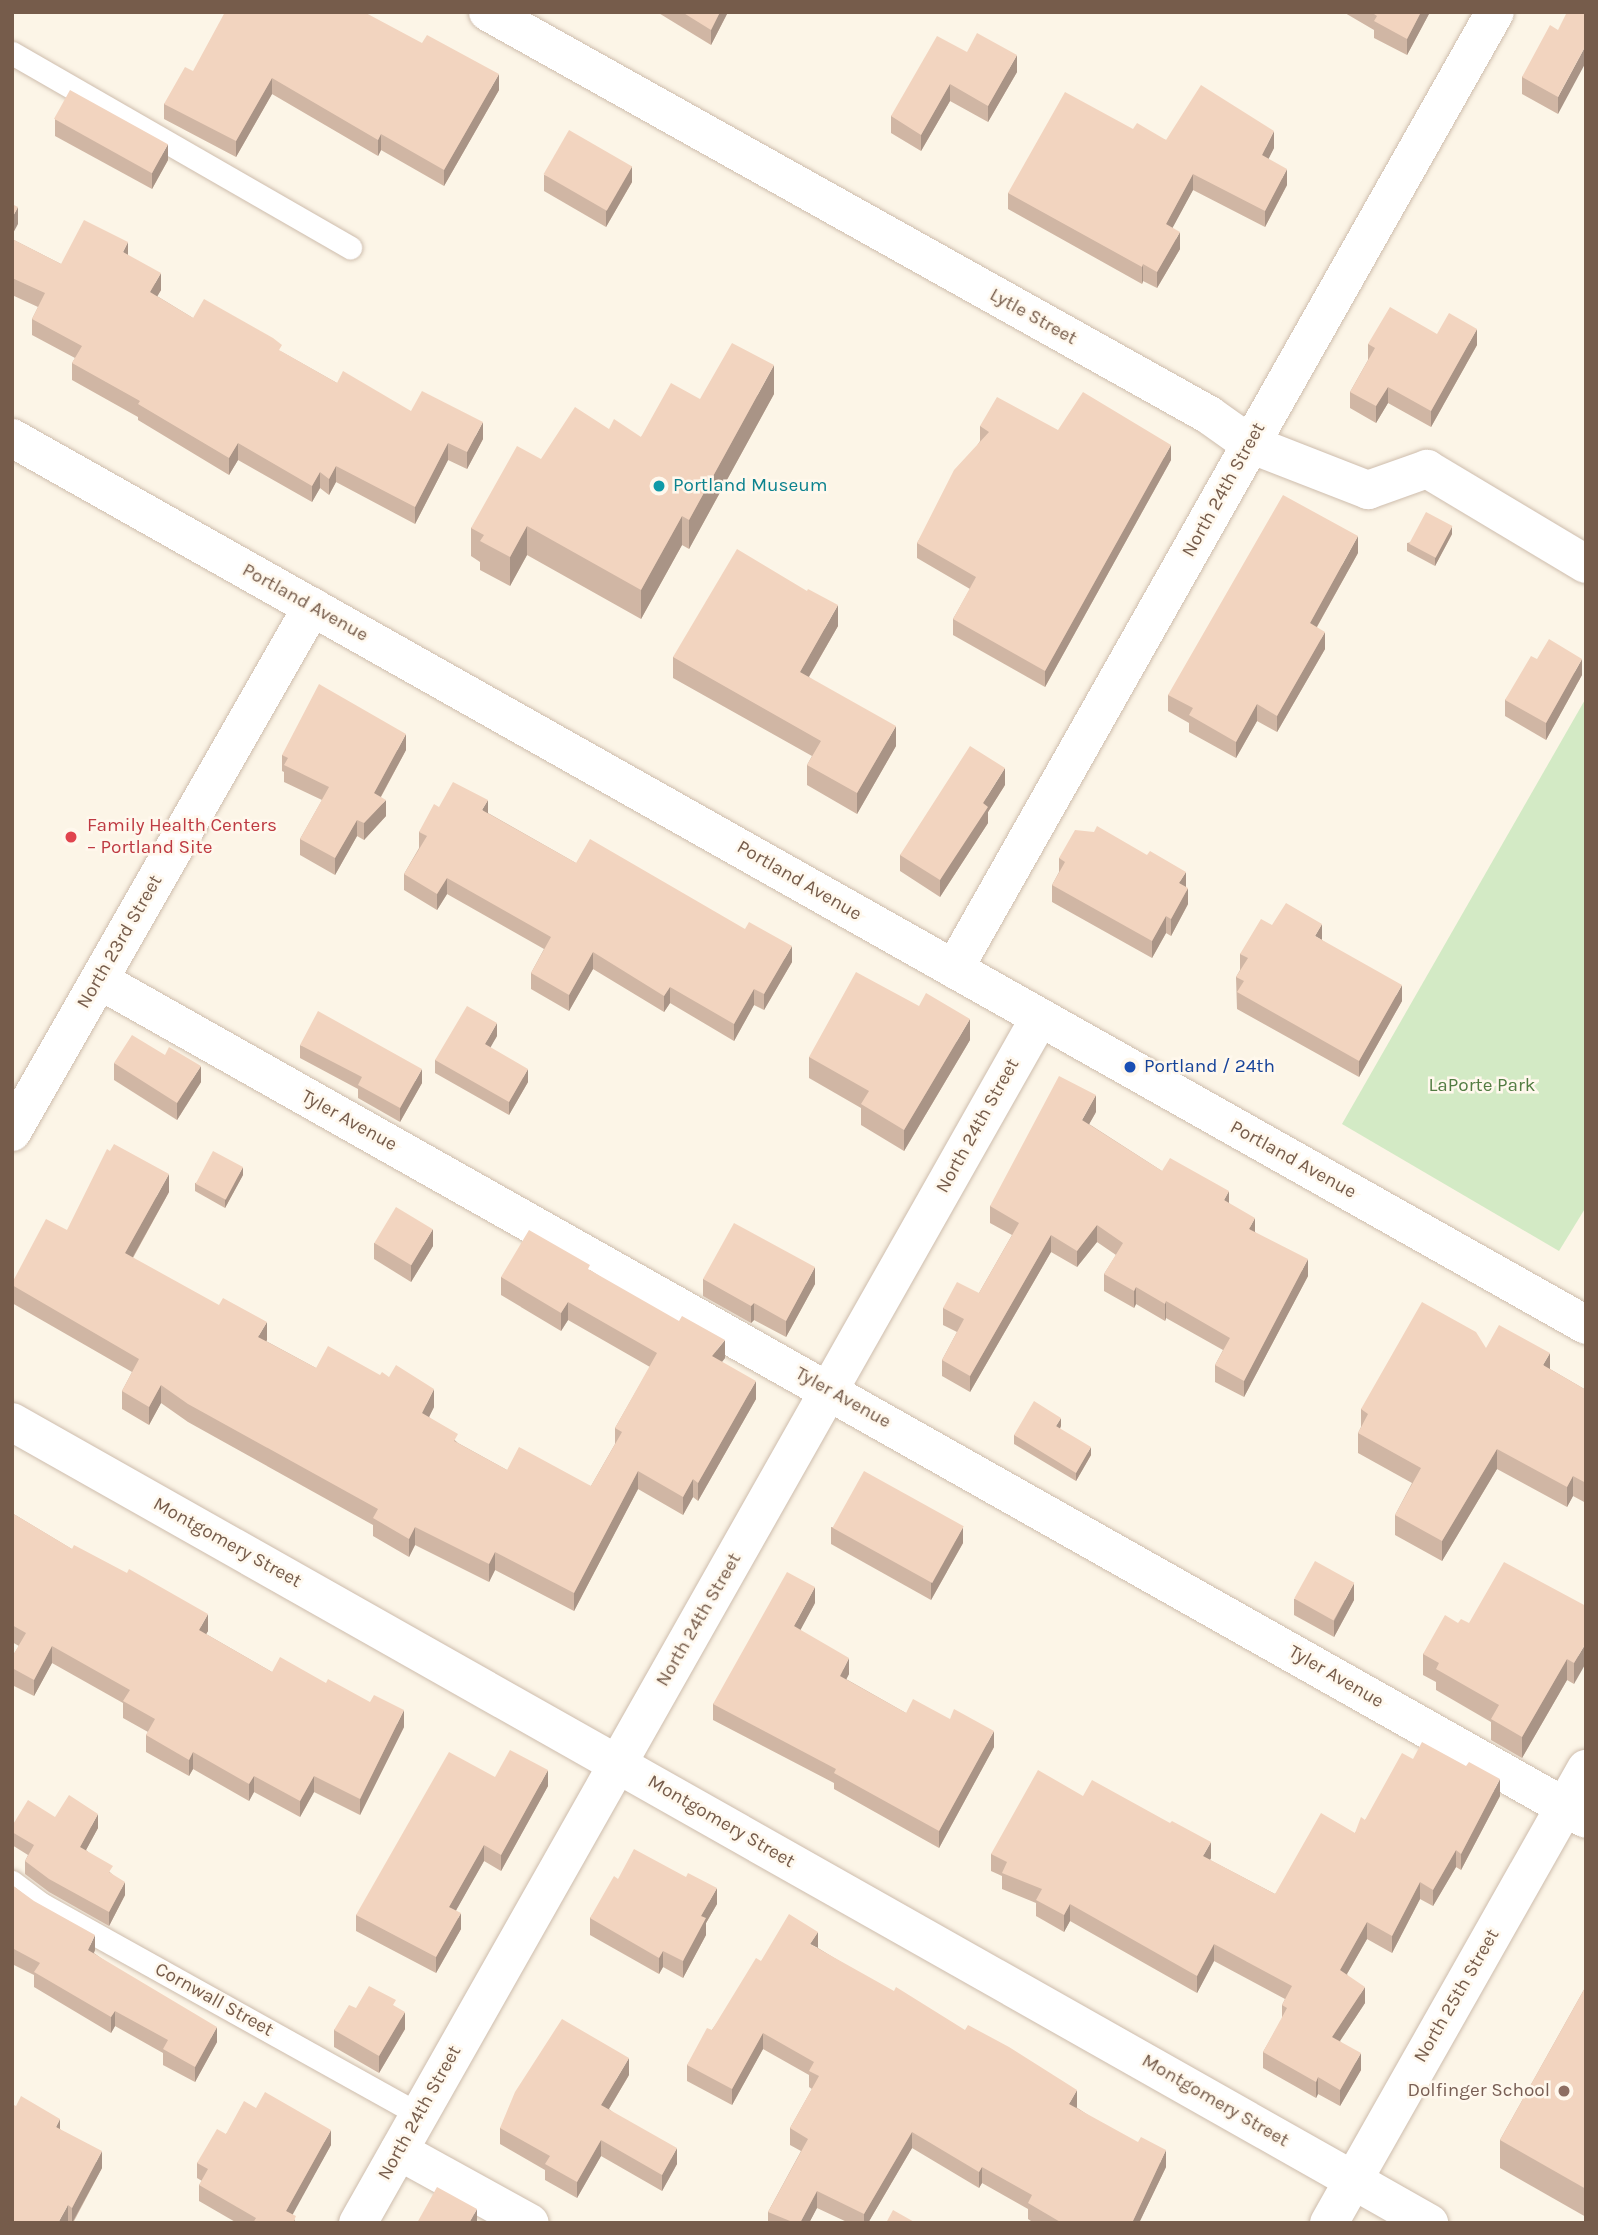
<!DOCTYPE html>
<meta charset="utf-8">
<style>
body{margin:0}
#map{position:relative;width:1598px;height:2235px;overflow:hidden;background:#fcf5e7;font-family:Karla,sans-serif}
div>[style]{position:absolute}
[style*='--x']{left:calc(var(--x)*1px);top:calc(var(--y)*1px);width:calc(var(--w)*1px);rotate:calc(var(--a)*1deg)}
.green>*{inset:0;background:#d3eac5}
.roads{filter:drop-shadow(0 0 2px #cebdad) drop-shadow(0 0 2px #cebdad)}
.lane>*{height:23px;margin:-11.5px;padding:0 11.5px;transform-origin:11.5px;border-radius:11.5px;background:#fff}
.street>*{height:38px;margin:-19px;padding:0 19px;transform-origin:19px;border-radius:19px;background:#fff}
.secondary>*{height:38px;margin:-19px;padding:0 19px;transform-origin:19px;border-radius:19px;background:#fff}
.wall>*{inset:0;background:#d0b6a4}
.shaded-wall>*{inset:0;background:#a99486}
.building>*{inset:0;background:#f2d4bf;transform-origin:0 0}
.dots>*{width:19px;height:19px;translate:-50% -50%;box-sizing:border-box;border:4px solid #fff8ed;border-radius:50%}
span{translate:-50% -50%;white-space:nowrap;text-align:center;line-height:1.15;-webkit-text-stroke:5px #fff8ed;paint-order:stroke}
.street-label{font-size:19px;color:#765c4b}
.culture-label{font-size:19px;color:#0d838f}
.left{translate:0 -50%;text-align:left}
.health-label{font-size:19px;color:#be3a42}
.transit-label{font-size:19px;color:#164399}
.park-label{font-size:19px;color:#527c42}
.education-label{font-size:19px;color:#785e54}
.right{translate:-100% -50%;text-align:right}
.frame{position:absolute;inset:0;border:14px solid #765c4b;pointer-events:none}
</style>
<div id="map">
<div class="green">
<i style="clip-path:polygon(1586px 698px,1586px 1207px,1559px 1251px,1342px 1124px)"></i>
</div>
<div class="roads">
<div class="lane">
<i style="--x:12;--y:53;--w:390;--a:29.9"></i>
<i style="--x:12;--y:1882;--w:36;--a:37"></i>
<i style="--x:41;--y:1904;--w:432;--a:29.1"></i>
</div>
<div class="street">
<i style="--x:488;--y:12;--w:826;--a:29.2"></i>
<i style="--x:1209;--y:415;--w:50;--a:35.3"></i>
<i style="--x:1250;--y:444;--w:127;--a:21.3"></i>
<i style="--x:1368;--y:490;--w:63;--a:-19.6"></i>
<i style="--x:1427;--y:469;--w:185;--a:30.9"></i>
<i style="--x:954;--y:969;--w:1099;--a:-60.52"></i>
<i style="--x:99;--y:980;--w:1707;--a:29.43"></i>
<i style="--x:12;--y:1132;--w:605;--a:-60.26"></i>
<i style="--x:399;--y:2151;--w:149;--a:28.8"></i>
<i style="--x:358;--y:2223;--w:1385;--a:-60.51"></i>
<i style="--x:1329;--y:2223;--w:522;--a:-60.49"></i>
</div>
<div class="secondary">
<i style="--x:12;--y:438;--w:1807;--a:29.4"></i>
<i style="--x:12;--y:1422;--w:1628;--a:29.48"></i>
</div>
</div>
<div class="wall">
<i style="clip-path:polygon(657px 12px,728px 12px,711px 45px)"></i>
<i style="clip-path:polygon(1345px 12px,1430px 12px,1407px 55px,1374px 38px,1374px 30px,1345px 13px)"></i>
<i style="clip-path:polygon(1558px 30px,1558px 114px,1522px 94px,1522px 77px)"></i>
<i style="clip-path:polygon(967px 52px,1017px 72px,988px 122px,950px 101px,921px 151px,891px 133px,891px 116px)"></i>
<i style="clip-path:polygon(193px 71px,499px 90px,444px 186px,381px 150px,378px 156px,272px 94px,236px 157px,164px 119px,164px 104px)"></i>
<i style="clip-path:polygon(55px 119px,168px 160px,152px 189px,55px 136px)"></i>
<i style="clip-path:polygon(1133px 129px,1166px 140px,1274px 148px,1268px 159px,1287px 185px,1265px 227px,1193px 190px,1172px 228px,1180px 249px,1157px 288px,1143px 281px,1142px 284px,1008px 209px,1008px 193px)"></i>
<i style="clip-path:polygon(544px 175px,632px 182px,606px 227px,544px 191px)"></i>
<i style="clip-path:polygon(12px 239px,61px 264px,128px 255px,161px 290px,157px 296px,193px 318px,282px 352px,337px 383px,483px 439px,467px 469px,448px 460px,415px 524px,336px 482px,329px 495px,320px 488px,312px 502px,238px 460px,229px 475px,138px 420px,138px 417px,72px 380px,72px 363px,75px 358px,32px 335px,32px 319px,38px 307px,12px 295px)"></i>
<i style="clip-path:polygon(1437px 334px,1477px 345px,1431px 427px,1388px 403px,1376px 423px,1350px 408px,1350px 392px,1368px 360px,1368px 344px)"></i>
<i style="clip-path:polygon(774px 394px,689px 549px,682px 545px,641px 619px,527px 555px,510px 586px,480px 570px,480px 562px,471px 556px,471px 528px,541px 459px,641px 437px,700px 399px)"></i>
<i style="clip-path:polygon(980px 426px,1058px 430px,1171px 460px,1045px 687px,953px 635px,953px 619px,970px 589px,917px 558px,917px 543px,980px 441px)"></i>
<i style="clip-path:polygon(1452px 534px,1435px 566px,1407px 551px,1407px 543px)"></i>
<i style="clip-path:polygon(1358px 553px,1317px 627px,1325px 649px,1277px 732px,1257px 721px,1236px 758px,1189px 732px,1189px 723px,1168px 711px,1168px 695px)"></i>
<i style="clip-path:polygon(838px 626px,809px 677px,896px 746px,857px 814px,807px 785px,807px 765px,812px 756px,673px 678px,673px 657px)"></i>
<i style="clip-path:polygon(1537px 659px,1582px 675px,1546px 740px,1505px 716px,1505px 700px)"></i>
<i style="clip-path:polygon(406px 750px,381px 797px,386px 816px,364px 840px,357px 836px,335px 875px,300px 855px,300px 839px,322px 800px,284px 782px,284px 772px,282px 771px,282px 755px)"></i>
<i style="clip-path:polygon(1005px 785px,988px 812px,988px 823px,940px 897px,900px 871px,900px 855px)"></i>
<i style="clip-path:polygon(439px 807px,488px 813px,576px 863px,792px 962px,764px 1010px,754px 1005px,734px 1041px,670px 1003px,664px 1012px,593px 969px,569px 1011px,531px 989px,531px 973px,544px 949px,447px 894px,437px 910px,404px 890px,404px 874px,419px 848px,419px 832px)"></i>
<i style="clip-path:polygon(1147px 855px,1186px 886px,1188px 904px,1171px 936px,1166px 933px,1152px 958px,1052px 902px,1052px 885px,1059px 872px,1059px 858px)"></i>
<i style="clip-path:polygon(1272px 925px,1322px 940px,1402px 1001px,1359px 1077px,1237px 1009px,1236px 977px,1240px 970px,1240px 954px)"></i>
<i style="clip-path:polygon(497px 1036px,490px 1047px,528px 1082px,509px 1115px,435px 1073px,435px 1060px)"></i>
<i style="clip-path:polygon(970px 1040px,904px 1151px,861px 1125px,861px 1108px,809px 1078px,809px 1057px)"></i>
<i style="clip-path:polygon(300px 1045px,422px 1083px,400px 1122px,358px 1098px,358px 1089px,300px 1058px)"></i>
<i style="clip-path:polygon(114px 1063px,201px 1082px,177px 1120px,114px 1080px)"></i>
<i style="clip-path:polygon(1096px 1112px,1089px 1124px,1162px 1171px,1229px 1203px,1255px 1232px,1308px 1276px,1244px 1397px,1215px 1382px,1215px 1365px,1223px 1350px,1166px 1318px,1165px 1321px,1136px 1304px,1134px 1308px,1104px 1291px,1104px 1274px,1116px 1255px,1097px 1242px,1077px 1267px,1051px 1252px,970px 1392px,942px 1376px,942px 1360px,957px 1332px,943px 1325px,943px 1308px,979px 1293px,1012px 1235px,990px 1223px,990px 1206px)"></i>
<i style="clip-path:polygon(243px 1175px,225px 1208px,195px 1191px,195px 1183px)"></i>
<i style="clip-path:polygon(169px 1192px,133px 1258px,267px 1340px,266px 1341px,316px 1368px,434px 1407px,429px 1417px,458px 1443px,507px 1470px,591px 1486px,615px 1444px,615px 1428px,650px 1367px,568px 1320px,561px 1331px,501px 1295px,501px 1277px,590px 1270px,725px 1358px,722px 1362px,756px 1399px,698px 1501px,693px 1497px,683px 1515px,638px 1489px,574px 1611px,495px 1570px,489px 1582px,415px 1545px,409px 1557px,373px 1536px,373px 1525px,188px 1422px,161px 1403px,149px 1425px,122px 1409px,122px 1391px,132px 1372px,12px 1303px,12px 1283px,67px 1230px)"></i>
<i style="clip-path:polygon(374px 1243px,433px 1246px,411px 1282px,374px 1259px)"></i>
<i style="clip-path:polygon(703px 1279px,815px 1284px,786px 1337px,754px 1320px,751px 1323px,703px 1296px)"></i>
<i style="clip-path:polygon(1486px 1348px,1550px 1369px,1586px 1390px,1586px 1503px,1573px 1496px,1567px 1507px,1497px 1469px,1442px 1561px,1395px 1535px,1395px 1515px,1412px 1483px,1358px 1453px,1358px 1433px,1361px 1427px,1361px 1409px)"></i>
<i style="clip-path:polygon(1061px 1426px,1060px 1429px,1091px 1455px,1076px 1481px,1014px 1444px,1014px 1435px)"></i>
<i style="clip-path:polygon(12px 1513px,208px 1631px,206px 1634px,272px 1672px,404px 1727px,360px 1815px,314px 1792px,300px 1817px,254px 1792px,249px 1801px,193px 1769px,189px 1776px,146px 1752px,146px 1735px,148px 1732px,123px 1718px,123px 1703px,52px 1663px,34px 1696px,12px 1685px,12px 1657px,19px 1646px,12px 1642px)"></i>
<i style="clip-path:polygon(831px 1527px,963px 1543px,931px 1600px,831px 1544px)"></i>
<i style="clip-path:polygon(1294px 1599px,1354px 1600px,1334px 1637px,1294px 1615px)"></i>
<i style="clip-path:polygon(815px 1603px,800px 1630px,849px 1674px,846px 1679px,906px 1713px,994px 1747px,939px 1848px,834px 1789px,834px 1783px,713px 1720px,713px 1704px)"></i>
<i style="clip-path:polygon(1586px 1606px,1574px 1684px,1567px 1680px,1522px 1758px,1491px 1740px,1491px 1722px,1436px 1690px,1436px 1682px,1423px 1675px,1423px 1654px,1458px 1623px,1469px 1623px)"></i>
<i style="clip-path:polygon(1413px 1759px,1500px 1796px,1461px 1870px,1456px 1867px,1433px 1906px,1420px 1899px,1392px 1953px,1367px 1939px,1347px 1974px,1365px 2003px,1340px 2041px,1361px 2070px,1340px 2106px,1318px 2094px,1316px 2098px,1263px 2068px,1263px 2052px,1282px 2019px,1282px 2005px,1285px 1999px,1214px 1961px,1197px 1993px,1070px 1921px,1064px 1932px,1036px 1916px,1036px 1903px,1002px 1889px,1002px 1876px,991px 1871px,991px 1854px,1083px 1796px,1211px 1858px,1210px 1860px,1275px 1894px,1355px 1833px)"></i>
<i style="clip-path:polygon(495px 1777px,548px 1786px,501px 1871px,484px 1861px,456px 1910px,461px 1929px,436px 1973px,356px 1931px,356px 1915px)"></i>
<i style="clip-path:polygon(55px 1817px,98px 1828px,86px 1850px,113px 1875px,125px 1895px,109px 1926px,49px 1892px,25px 1874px,25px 1861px,28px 1855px,12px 1845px,12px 1826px)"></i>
<i style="clip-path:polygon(618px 1879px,717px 1904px,706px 1923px,706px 1935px,683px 1978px,663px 1967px,659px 1974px,590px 1935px,590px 1918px)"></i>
<i style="clip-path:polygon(12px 1885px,95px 1950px,94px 1953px,217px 2042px,195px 2082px,163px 2065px,163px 2053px,115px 2026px,111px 2033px,34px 1987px,34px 1975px,12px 1964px)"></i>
<i style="clip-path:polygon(818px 1948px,1077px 2107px,1076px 2107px,1166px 2167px,1139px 2223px,1034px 2223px,1028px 2219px,1028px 2209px,982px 2183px,979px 2188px,912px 2148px,868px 2223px,849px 2223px,817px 2208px,809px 2223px,768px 2223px,768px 2212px,801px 2151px,790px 2145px,790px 2128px,812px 2089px,809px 2087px,809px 2075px,763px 2049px,732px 2105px,687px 2081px,687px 2065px,761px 1961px)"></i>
<i style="clip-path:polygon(1586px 1986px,1586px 2217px,1500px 2168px,1500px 2140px)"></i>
<i style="clip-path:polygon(396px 2007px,405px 2029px,379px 2073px,334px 2047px,334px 2030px,356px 2008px)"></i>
<i style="clip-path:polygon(629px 2075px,609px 2109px,677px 2164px,662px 2191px,601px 2156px,577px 2198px,545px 2180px,545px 2170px,500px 2144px,500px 2128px)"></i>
<i style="clip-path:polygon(256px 2108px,331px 2145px,292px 2214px,296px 2223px,237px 2223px,199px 2201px,199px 2185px,202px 2181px,197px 2178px,197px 2163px,226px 2134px)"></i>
<i style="clip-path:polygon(60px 2129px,102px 2168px,73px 2223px,68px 2221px)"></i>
</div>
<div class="shaded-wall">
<i style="clip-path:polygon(720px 12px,728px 12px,711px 45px,711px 30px)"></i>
<i style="clip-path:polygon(1421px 12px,1430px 12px,1407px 55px,1407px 39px)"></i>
<i style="clip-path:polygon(1586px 45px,1586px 62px,1558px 114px,1558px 97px)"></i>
<i style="clip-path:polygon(1017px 55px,1017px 72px,988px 122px,988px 106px)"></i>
<i style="clip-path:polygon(499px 74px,499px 90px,444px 186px,444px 170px)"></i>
<i style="clip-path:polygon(272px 78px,272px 94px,236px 157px,236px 141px)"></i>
<i style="clip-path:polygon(950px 84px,950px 101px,921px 151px,921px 135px)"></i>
<i style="clip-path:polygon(1274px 131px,1274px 148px,1262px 172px,1262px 155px)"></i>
<i style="clip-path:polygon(381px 134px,381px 150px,378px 156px,378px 140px)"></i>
<i style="clip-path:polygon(168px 144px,168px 160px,152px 189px,152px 173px)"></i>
<i style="clip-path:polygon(632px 166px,632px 182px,606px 227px,606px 210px)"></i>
<i style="clip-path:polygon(1287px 169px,1287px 185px,1265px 227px,1265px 211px)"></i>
<i style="clip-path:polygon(1193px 174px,1193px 190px,1166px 240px,1166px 224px)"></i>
<i style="clip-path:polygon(18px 207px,18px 224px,12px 235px,12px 218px)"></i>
<i style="clip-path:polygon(1180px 232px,1180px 249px,1157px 288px,1157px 272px)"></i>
<i style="clip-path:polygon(128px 242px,128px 259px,123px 252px)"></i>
<i style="clip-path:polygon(1143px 264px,1143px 281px,1142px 284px,1142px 267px)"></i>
<i style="clip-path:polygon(161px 273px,161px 290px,150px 309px,150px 292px)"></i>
<i style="clip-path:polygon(1477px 329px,1477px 345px,1431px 427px,1431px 411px)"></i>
<i style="clip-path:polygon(774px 365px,774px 394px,689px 549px,689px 520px)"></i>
<i style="clip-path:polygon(1388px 387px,1388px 403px,1376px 423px,1376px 406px)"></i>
<i style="clip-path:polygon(483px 422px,483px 439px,467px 469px,467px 452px)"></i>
<i style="clip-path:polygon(238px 443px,238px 460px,229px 475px,229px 458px)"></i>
<i style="clip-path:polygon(448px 443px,448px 460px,415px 524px,415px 507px)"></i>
<i style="clip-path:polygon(1171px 445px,1171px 460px,1045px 687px,1045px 671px)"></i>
<i style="clip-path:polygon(336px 466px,336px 482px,329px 495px,329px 479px)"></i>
<i style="clip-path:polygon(320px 472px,320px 488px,312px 502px,312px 486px)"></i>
<i style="clip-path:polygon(682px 516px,682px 545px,641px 619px,641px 590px)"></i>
<i style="clip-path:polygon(527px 526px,527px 555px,510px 586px,510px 557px)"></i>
<i style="clip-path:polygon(1452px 526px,1452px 534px,1435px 566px,1435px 558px)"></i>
<i style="clip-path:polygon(1358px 536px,1358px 553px,1310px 639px,1310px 623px)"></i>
<i style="clip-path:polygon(838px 605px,838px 626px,800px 692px,800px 672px)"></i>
<i style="clip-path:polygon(1325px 632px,1325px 649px,1277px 732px,1277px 716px)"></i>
<i style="clip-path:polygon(1582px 659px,1582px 675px,1546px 740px,1546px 723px)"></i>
<i style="clip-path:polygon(1257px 704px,1257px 721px,1236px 758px,1236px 742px)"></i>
<i style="clip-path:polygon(896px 726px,896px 746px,857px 814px,857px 793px)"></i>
<i style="clip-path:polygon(406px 734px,406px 750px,374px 809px,374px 793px)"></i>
<i style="clip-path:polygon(1005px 768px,1005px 785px,988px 812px,988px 823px,940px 897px,940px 880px,983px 803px)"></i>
<i style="clip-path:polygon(386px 800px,386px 816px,364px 840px,364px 823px)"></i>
<i style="clip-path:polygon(488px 800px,488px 816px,482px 810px)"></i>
<i style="clip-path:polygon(357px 820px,357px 836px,335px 875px,335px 858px)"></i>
<i style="clip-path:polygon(1186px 872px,1186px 889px,1179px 883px)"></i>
<i style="clip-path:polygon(447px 878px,447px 894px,437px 910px,437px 894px)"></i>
<i style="clip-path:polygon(1188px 888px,1188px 904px,1171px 936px,1171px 919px)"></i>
<i style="clip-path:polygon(1166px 916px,1166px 933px,1152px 958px,1152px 941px)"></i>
<i style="clip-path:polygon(1322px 924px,1322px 940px,1315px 936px)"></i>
<i style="clip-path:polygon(792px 946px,792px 962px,764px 1010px,764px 994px)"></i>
<i style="clip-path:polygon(593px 952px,593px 969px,569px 1011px,569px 995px)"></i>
<i style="clip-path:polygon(1402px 985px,1402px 1001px,1359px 1077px,1359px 1061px)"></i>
<i style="clip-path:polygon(670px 987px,670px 1003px,664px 1012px,664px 996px)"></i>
<i style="clip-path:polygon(754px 989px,754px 1005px,734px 1041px,734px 1024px)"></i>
<i style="clip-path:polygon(970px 1019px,970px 1040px,904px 1151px,904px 1130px)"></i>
<i style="clip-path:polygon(497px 1023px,497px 1036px,485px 1057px,485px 1044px)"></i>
<i style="clip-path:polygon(201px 1066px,201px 1082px,177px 1120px,177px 1103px)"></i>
<i style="clip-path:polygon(422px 1069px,422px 1083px,400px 1122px,400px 1108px)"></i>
<i style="clip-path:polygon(528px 1069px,528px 1082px,509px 1115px,509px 1102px)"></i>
<i style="clip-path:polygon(1096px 1095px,1096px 1112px,1082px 1137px,1082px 1120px)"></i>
<i style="clip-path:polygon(243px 1167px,243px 1175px,225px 1208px,225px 1199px)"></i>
<i style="clip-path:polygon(169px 1174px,169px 1192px,125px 1271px,125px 1253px)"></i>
<i style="clip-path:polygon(1229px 1191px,1229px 1208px,1224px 1200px)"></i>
<i style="clip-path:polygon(1255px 1218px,1255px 1234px,1249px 1229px)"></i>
<i style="clip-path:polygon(1097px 1225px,1097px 1242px,1077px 1267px,1077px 1251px)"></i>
<i style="clip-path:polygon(433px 1229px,433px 1246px,411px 1282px,411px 1265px)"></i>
<i style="clip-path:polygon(1051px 1235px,1051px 1252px,970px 1392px,970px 1376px)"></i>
<i style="clip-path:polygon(1308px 1259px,1308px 1276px,1244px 1397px,1244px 1381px)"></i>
<i style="clip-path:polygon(815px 1267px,815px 1284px,786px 1337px,786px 1321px)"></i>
<i style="clip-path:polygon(1136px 1287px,1136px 1304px,1134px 1308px,1134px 1291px)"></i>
<i style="clip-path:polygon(1166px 1301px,1166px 1318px,1165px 1321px,1165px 1304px)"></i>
<i style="clip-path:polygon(568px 1302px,568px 1320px,561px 1331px,561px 1313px)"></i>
<i style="clip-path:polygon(754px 1303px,754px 1320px,751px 1323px,751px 1306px)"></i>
<i style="clip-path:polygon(267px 1322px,267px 1340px,258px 1355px,258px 1337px)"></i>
<i style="clip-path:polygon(725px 1340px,725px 1358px,712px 1374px,712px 1356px)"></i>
<i style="clip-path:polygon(1550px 1353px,1550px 1373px,1543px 1365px)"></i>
<i style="clip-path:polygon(756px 1381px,756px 1399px,698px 1501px,698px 1483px)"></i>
<i style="clip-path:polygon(161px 1385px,161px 1403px,149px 1425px,149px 1407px)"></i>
<i style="clip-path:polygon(434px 1389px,434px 1407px,422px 1431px,422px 1413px)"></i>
<i style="clip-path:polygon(1061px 1418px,1061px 1426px,1056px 1435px,1056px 1426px)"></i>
<i style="clip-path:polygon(1091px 1447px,1091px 1455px,1076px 1481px,1076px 1473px)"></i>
<i style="clip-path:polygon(1497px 1449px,1497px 1469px,1442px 1561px,1442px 1541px)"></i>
<i style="clip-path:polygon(638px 1471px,638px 1489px,574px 1611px,574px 1593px)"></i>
<i style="clip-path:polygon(1573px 1476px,1573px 1496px,1567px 1507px,1567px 1487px)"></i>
<i style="clip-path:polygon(693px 1479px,693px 1497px,683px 1515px,683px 1497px)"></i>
<i style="clip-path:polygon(415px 1527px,415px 1545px,409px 1557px,409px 1539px)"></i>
<i style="clip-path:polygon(963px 1527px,963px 1543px,931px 1600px,931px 1583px)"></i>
<i style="clip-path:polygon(495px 1552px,495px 1570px,489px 1582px,489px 1564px)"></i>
<i style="clip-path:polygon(1354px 1583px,1354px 1600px,1334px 1637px,1334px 1621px)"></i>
<i style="clip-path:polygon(815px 1587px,815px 1603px,794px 1642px,794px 1626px)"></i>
<i style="clip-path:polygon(208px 1614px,208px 1631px,199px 1646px,199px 1630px)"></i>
<i style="clip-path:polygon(1586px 1643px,1586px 1663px,1574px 1684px,1574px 1663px)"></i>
<i style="clip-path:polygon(52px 1646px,52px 1663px,34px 1696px,34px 1680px)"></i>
<i style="clip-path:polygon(849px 1658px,849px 1674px,840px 1692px,840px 1676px)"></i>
<i style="clip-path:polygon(1567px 1659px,1567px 1680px,1522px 1758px,1522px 1737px)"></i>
<i style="clip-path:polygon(404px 1710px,404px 1727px,360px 1815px,360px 1799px)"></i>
<i style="clip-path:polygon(994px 1731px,994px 1747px,939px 1848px,939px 1831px)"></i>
<i style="clip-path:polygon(193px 1752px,193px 1769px,189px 1776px,189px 1760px)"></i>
<i style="clip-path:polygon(548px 1770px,548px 1786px,501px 1871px,501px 1855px)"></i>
<i style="clip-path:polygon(254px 1776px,254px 1792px,249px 1801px,249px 1784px)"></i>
<i style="clip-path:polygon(314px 1776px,314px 1792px,300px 1817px,300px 1801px)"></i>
<i style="clip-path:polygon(1500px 1779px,1500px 1796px,1461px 1870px,1461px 1854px)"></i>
<i style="clip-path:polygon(98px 1814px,98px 1828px,80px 1861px,80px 1847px)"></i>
<i style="clip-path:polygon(1211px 1842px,1211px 1858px,1203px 1872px,1203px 1856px)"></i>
<i style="clip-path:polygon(484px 1845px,484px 1861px,449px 1923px,449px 1907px)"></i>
<i style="clip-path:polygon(1456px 1850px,1456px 1867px,1433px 1906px,1433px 1890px)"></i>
<i style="clip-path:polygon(125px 1882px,125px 1895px,109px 1926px,109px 1912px)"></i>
<i style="clip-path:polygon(1420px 1882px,1420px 1899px,1392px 1953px,1392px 1936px)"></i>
<i style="clip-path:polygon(717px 1888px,717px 1904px,706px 1923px,706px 1935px,683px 1978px,683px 1961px,701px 1916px)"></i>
<i style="clip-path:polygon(1070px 1904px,1070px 1921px,1064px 1932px,1064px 1915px)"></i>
<i style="clip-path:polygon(461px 1913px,461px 1929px,436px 1973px,436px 1957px)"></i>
<i style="clip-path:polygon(1367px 1922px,1367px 1939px,1340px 1986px,1340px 1970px)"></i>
<i style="clip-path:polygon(818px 1932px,818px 1948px,810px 1944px)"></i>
<i style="clip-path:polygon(95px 1935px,95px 1950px,88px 1965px,88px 1950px)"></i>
<i style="clip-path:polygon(1214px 1944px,1214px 1961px,1197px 1993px,1197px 1976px)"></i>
<i style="clip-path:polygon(663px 1951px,663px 1967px,659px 1974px,659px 1958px)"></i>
<i style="clip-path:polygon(1365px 1987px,1365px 2003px,1332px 2053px,1332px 2037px)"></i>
<i style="clip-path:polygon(115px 2011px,115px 2026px,111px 2033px,111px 2017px)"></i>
<i style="clip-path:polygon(405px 2012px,405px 2029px,379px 2073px,379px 2056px)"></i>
<i style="clip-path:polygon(217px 2027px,217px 2042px,195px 2082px,195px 2067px)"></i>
<i style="clip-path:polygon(763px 2033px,763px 2049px,732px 2105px,732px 2089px)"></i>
<i style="clip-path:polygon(1361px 2053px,1361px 2070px,1340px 2106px,1340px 2090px)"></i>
<i style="clip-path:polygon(629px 2058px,629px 2075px,601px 2122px,601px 2105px)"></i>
<i style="clip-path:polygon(1318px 2077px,1318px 2094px,1316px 2098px,1316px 2082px)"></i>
<i style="clip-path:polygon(1077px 2090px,1077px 2107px,1069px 2120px,1069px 2104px)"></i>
<i style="clip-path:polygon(60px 2119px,60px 2135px,56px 2127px)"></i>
<i style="clip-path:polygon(331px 2130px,331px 2145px,288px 2223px,286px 2211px)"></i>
<i style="clip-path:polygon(912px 2132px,912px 2148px,868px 2223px,864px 2223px,864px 2214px)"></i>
<i style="clip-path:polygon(601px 2140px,601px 2156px,577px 2198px,577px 2182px)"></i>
<i style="clip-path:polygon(677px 2148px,677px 2164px,662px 2191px,662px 2175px)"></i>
<i style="clip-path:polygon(1166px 2150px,1166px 2167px,1139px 2223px,1132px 2223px)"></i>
<i style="clip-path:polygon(102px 2151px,102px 2168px,72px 2223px,72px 2208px)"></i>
<i style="clip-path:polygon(982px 2167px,982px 2183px,979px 2188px,979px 2172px)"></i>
<i style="clip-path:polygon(817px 2191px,817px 2208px,809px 2223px,800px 2223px)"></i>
<i style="clip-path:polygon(68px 2205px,68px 2221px,67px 2223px,58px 2223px)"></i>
<i style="clip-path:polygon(477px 2209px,477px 2223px,469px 2223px)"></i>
</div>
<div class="building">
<i style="clip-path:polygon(225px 12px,364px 12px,422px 43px,427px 35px,499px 74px,444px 170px,381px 134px,378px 140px,272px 78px,236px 141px,164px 104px,185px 67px,193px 71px)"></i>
<i style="clip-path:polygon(682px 12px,720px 12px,711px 30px)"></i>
<i style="clip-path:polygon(1371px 12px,1421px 12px,1407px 39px,1374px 21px,1377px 16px)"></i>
<i style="clip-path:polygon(1567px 12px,1586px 12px,1586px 45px,1558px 97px,1522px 77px,1550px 25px,1558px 30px)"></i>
<i style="clip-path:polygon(977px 33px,1017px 55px,988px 106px,950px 84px,921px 135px,891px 116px,937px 36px,967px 52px)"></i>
<i style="clip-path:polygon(1201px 85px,1274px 131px,1262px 155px,1287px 169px,1265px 211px,1193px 174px,1166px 224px,1180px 232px,1157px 272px,1143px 264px,1142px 267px,1008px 193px,1065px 92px,1133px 129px,1137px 123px,1166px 140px)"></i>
<i style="left:70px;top:90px;width:112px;height:33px;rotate:29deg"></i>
<i style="left:569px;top:130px;width:73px;height:51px;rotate:30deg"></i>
<i style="clip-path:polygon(12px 204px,18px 207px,12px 218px)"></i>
<i style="clip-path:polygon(84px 220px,128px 242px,123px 252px,161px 273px,150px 292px,193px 318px,204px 299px,273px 338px,282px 345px,279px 350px,337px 383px,343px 371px,411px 411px,422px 391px,483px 422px,467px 452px,448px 443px,415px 507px,336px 466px,329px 479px,320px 472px,312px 486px,238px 443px,229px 458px,138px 404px,140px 401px,72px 363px,82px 346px,32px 319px,45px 293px,12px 278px,12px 239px,61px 264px)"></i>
<i style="clip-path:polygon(1390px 307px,1437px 334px,1449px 313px,1477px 329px,1431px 411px,1388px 387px,1376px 406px,1350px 392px,1375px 348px,1368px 344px)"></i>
<i style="clip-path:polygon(732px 343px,774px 365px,689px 520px,682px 516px,641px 590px,527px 526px,510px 557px,480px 541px,484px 535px,471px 528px,517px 446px,541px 459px,575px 407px,609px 429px,614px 419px,641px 437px,671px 383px,700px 399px)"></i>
<i style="clip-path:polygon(1083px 392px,1171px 445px,1045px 671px,953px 619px,976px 577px,917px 543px,954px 470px,989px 432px,980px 426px,997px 397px,1058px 430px)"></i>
<i style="clip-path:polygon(1283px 495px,1358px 536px,1310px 623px,1325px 632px,1277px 716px,1257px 704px,1236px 742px,1189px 715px,1193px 708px,1168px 695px)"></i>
<i style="left:1426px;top:512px;width:30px;height:36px;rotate:28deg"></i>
<i style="clip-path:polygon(737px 549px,807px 591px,808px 589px,838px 605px,800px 672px,896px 726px,857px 793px,807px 765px,821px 741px,673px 657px)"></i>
<i style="clip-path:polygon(1549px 639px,1582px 659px,1546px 723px,1505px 700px,1531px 656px,1537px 659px)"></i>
<i style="clip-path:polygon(319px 684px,406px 734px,374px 793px,386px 800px,364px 823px,357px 820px,335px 858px,300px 839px,329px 787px,284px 765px,288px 758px,282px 755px)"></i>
<i style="clip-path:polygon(970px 746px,1005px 768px,983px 803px,988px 807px,940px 880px,900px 855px)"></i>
<i style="clip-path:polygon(453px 782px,488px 800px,482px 810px,576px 863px,590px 839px,745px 929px,749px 922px,792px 946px,764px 994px,754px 989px,734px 1024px,670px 987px,664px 996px,593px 952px,569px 995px,531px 973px,551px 937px,447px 878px,437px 894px,404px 874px,427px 836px,419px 832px,434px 804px,439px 807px)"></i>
<i style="clip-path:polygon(1097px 826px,1147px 855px,1150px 851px,1186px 872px,1179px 883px,1188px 888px,1171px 919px,1166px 916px,1152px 941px,1052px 885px,1065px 862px,1059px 858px,1075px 830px,1094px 832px)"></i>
<i style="clip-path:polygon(1286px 903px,1322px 924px,1315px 936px,1402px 985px,1359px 1061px,1237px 992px,1244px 981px,1236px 977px,1248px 958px,1240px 954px,1261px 919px,1272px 925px)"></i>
<i style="clip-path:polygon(856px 972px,919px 1006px,926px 993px,970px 1019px,904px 1130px,861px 1104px,869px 1091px,809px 1057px)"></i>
<i style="clip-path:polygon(467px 1006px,497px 1023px,485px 1044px,528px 1069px,509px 1102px,435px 1060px)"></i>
<i style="clip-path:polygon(318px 1011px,422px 1069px,400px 1108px,358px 1085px,362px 1077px,300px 1045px)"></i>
<i style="clip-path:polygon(132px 1035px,165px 1055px,169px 1047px,201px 1066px,177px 1103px,114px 1063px)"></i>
<i style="clip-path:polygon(1059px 1076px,1096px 1095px,1082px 1120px,1162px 1171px,1170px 1158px,1229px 1191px,1224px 1200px,1255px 1218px,1249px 1229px,1308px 1259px,1244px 1381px,1215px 1365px,1230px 1338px,1166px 1301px,1165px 1304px,1136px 1287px,1134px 1291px,1104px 1274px,1123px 1243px,1097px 1225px,1077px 1251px,1051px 1235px,970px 1376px,942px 1360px,964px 1319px,943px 1308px,957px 1282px,979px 1293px,1019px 1223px,990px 1206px)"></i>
<i style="clip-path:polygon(114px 1144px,169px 1174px,125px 1253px,219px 1305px,223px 1298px,267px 1322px,258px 1337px,316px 1368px,328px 1346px,380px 1375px,382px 1372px,389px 1377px,396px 1365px,434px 1389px,422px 1413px,458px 1434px,454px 1441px,507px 1470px,519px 1447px,591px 1486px,622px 1432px,615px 1428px,657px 1353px,568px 1302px,561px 1313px,501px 1277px,529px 1230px,590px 1265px,588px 1269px,679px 1321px,682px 1316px,725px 1340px,712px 1356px,756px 1381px,698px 1483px,693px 1479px,683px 1497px,638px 1471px,574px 1593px,495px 1552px,489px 1564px,415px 1527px,409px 1539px,373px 1518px,378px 1509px,188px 1404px,161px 1385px,149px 1407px,122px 1391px,139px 1359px,12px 1285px,12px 1283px,46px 1219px,67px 1230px,107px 1149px,110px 1151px)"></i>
<i style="left:213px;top:1151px;width:34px;height:37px;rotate:28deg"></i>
<i style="left:396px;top:1207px;width:43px;height:42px;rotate:31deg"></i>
<i style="clip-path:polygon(734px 1223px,815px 1267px,786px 1321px,754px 1303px,751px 1306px,703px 1279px)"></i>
<i style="clip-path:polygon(1422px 1302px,1476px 1332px,1486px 1348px,1499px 1325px,1550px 1353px,1543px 1365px,1586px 1390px,1586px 1483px,1573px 1476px,1567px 1487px,1497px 1449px,1442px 1541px,1395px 1515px,1421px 1468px,1358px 1433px,1368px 1414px,1361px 1409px)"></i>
<i style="clip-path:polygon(1034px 1401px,1061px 1418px,1056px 1426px,1091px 1447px,1076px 1473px,1014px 1435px)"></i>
<i style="left:864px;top:1471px;width:114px;height:65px;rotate:29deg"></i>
<i style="clip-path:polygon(12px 1513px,72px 1549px,74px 1545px,127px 1573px,129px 1569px,208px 1614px,199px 1630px,272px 1672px,280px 1657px,326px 1683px,328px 1679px,370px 1702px,374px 1695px,404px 1710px,360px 1799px,314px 1776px,300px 1801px,254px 1776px,249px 1784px,193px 1752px,189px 1760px,146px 1735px,155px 1719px,123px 1701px,130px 1690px,52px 1646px,34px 1680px,12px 1668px,12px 1657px,26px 1633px,12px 1625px)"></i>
<i style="left:1315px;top:1561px;width:45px;height:43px;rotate:29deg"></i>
<i style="clip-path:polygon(1504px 1562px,1586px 1606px,1586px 1643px,1574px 1663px,1567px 1659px,1522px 1737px,1491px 1719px,1499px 1705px,1436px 1669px,1439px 1663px,1423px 1654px,1445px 1615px,1458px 1623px,1461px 1619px,1469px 1623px)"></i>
<i style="clip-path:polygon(787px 1572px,815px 1587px,794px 1626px,849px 1658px,840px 1676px,906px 1713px,913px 1699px,950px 1719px,954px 1709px,994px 1731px,939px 1831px,834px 1773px,836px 1769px,713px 1704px)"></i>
<i style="clip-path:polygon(1422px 1742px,1466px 1766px,1469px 1762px,1500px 1779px,1461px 1854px,1456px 1850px,1433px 1890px,1420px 1882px,1392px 1936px,1367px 1922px,1340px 1970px,1365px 1987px,1332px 2037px,1361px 2053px,1340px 2090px,1318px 2077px,1316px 2082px,1263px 2052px,1287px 2008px,1282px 2005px,1292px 1986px,1214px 1944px,1197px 1976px,1070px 1904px,1064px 1915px,1036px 1900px,1042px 1889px,1002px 1873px,1007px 1862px,991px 1854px,1038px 1770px,1083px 1796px,1092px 1780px,1170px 1823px,1172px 1821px,1211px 1842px,1203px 1856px,1275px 1894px,1321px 1813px,1355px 1833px,1361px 1817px,1365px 1820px,1402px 1753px,1413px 1759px)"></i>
<i style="clip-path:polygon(510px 1750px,548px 1770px,501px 1855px,484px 1845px,449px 1907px,461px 1913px,436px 1957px,356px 1915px,449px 1752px,495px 1777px)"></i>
<i style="clip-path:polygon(69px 1795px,98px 1814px,80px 1847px,113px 1866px,109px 1872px,125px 1882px,109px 1912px,49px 1879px,25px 1861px,34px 1845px,12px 1832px,12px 1826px,28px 1800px,55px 1817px)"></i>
<i style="clip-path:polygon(634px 1849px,686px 1877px,688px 1873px,717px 1888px,701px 1916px,706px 1918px,683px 1961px,663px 1951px,659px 1958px,590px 1918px,614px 1876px,618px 1879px)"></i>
<i style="clip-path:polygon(12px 1885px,34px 1901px,95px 1935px,88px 1950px,217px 2027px,195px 2067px,163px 2049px,168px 2040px,115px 2011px,111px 2017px,34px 1972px,40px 1963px,12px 1948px)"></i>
<i style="clip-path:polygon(789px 1914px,818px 1932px,810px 1944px,894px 1991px,896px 1987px,965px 2030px,968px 2025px,1009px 2047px,1077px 2090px,1069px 2104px,1138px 2142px,1141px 2137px,1166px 2150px,1132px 2223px,1062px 2223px,1028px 2203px,1032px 2195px,982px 2167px,979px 2172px,912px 2132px,864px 2214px,817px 2191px,800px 2223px,795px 2223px,768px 2212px,808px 2139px,790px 2128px,819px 2076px,809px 2071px,814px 2062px,763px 2033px,732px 2089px,687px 2065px,707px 2028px,712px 2030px,756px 1958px,761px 1961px)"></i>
<i style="clip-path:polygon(369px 1986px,396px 2000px,393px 2005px,405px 2012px,379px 2056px,334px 2030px,349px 2005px,356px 2008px)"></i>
<i style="clip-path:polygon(1586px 1986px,1586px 2189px,1500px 2140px)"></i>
<i style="clip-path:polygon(562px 2019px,629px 2058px,601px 2105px,677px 2148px,662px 2175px,601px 2140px,577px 2182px,545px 2164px,550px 2156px,500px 2128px,515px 2092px)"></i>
<i style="clip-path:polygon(265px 2092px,331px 2130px,286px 2211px,296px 2216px,293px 2223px,253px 2223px,256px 2218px,199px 2185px,208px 2169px,197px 2163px,217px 2129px,226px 2134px,244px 2101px,256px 2108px)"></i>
<i style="clip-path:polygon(21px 2096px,60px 2119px,56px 2127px,102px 2151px,72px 2208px,68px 2205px,58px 2223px,12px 2223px,12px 2104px,16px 2106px)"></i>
<i style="clip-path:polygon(437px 2187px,477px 2209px,469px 2223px,417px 2223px)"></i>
<i style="clip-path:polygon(893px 2210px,916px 2223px,886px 2223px)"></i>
</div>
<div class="dots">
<i style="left:659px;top:486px;background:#0f9aa8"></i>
<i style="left:71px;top:837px;background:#e0444e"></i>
<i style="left:1130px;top:1067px;background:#1a4fb4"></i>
<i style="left:1564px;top:2091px;background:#8d6e63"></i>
</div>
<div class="street-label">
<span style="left:1033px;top:317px;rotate:29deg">Lytle Street</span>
<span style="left:1224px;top:490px;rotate:-61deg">North 24th Street</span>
<span style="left:305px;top:603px;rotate:29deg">Portland Avenue</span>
<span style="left:799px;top:881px;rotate:30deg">Portland Avenue</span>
<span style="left:120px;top:942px;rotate:-60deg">North 23rd Street</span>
<span style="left:349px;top:1121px;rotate:29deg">Tyler Avenue</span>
<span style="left:978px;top:1126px;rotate:-61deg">North 24th Street</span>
<span style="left:1293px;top:1160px;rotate:29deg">Portland Avenue</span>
<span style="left:843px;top:1398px;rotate:29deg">Tyler Avenue</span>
<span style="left:227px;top:1543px;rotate:29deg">Montgomery Street</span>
<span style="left:699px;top:1620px;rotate:-60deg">North 24th Street</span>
<span style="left:1336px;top:1677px;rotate:30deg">Tyler Avenue</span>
<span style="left:721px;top:1822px;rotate:30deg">Montgomery Street</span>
<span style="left:1457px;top:1996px;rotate:-60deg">North 25th Street</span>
<span style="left:214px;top:2000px;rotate:29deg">Cornwall Street</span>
<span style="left:1215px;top:2101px;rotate:30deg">Montgomery Street</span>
<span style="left:420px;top:2113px;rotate:-61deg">North 24th Street</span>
</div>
<div class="culture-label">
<span class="left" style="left:673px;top:486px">Portland Museum</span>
</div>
<div class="health-label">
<span class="left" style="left:87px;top:837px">Family Health Centers<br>– Portland Site</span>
</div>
<div class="transit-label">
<span class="left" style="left:1144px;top:1067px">Portland / 24th</span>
</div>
<div class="park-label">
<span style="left:1482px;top:1086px">LaPorte Park</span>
</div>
<div class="education-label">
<span class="right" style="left:1550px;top:2091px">Dolfinger School</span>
</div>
<div class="frame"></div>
</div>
